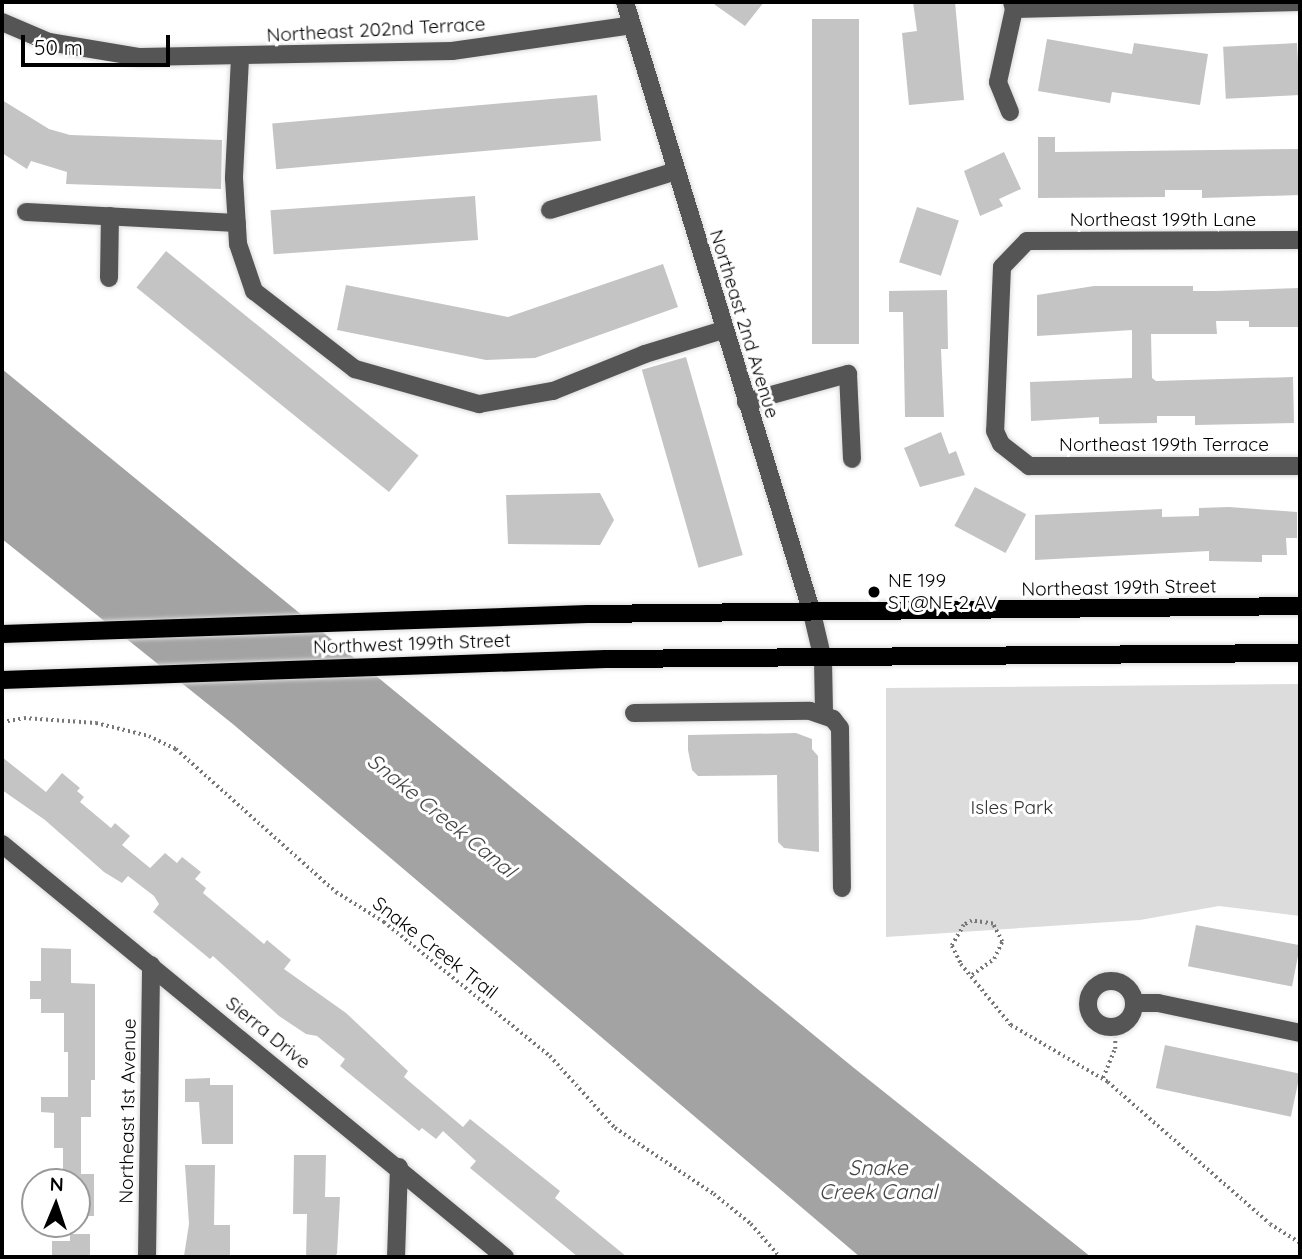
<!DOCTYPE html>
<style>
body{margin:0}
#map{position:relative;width:1302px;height:1259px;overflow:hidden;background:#fff;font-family:Quicksand,sans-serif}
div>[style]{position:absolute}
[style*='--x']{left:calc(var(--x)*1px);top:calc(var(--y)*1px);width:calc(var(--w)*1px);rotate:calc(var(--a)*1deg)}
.green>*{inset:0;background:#dcdcdc}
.water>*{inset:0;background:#a3a3a3}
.building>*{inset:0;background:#c4c4c4;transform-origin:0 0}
.path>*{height:3.5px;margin-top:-1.75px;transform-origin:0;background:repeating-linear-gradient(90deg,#777 0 2px,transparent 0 5.5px)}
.roads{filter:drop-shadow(0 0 2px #dbdbdb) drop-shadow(0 0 2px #dbdbdb)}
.minor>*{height:18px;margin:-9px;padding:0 9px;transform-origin:9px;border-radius:9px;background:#555}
.minor>.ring{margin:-9px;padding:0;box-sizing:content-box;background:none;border:18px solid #555;border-radius:50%}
.major>*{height:18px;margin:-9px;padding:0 9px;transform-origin:9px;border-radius:9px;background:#000}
.dots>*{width:19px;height:19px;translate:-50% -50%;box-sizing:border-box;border:4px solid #fff;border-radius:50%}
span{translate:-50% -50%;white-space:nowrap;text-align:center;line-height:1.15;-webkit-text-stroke:6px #fff;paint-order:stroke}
.street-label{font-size:19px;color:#000}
.poi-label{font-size:19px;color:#000}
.left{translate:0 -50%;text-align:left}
.park-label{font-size:19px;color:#333}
.water-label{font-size:21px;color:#444;font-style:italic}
.frame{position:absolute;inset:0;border:4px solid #000;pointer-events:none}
.north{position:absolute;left:21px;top:1168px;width:70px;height:70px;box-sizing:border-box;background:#fff;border:2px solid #999;border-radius:50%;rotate:2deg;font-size:19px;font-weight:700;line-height:28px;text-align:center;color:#000}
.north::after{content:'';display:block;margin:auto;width:24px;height:32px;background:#000;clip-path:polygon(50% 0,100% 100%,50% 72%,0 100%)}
.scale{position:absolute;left:21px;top:35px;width:149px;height:32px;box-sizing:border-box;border:4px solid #000;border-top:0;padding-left:9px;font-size:21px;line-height:24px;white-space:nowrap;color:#000;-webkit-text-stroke:5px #fff;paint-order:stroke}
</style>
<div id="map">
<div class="green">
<i style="clip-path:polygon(1300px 684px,1300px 916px,1219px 906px,1140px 920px,886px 937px,886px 688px)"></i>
</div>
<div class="water">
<i style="clip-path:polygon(2px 369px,854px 1068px,1091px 1257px,860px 1257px,234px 725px,2px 539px)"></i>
</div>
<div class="building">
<i style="clip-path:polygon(711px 2px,764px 2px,745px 26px)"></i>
<i style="clip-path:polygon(913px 2px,955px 2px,964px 100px,909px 105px,902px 33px,917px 31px)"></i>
<i style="left:812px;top:19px;width:47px;height:325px"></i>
<i style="clip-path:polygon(1047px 39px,1132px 54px,1134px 43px,1208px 54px,1200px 105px,1112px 92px,1110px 103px,1038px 91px)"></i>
<i style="left:1297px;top:43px;width:52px;height:74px;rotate:87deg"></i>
<i style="left:597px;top:95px;width:46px;height:326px;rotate:85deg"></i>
<i style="clip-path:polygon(2px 100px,49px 129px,70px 135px,222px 140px,221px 189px,66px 184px,67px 172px,31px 161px,27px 169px,2px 153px)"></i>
<i style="clip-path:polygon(1038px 137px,1055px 137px,1055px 152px,1300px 149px,1300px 195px,1202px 198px,1202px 190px,1165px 190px,1165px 197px,1038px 198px)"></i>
<i style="clip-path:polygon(1004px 152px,1021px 189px,999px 199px,1003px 206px,980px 216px,964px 171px)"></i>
<i style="left:475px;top:196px;width:44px;height:205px;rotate:86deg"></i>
<i style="left:917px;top:207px;width:44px;height:58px;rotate:18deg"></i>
<i style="left:166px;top:251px;width:325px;height:47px;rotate:39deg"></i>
<i style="clip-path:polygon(663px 264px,678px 307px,535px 358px,486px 360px,337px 330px,346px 285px,508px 317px)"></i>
<i style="clip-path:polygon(1094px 286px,1193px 286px,1193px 291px,1216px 291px,1300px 288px,1300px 327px,1249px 327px,1249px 321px,1216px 321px,1217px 334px,1151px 334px,1152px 378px,1156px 381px,1293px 377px,1294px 423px,1195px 425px,1195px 416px,1157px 416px,1157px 423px,1099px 424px,1099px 417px,1031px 421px,1030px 382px,1132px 378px,1132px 330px,1037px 336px,1037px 295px)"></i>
<i style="clip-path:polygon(947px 290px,948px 349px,941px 349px,944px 417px,905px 417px,903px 312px,889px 312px,889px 291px)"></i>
<i style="left:686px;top:357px;width:206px;height:46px;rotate:74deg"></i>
<i style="clip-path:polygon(941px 432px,949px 454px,956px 451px,965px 475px,920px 487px,904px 448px)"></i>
<i style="left:975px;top:487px;width:58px;height:44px;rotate:28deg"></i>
<i style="clip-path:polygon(600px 493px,614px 520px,600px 545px,508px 544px,506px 495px)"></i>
<i style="clip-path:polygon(1229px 507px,1297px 512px,1297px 538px,1286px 538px,1287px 555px,1262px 555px,1262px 562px,1209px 561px,1209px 551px,1035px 560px,1035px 515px,1162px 509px,1162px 517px,1199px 516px,1199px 508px)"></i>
<i style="clip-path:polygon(796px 733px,812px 739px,812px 749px,818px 756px,819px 852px,784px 848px,778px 842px,777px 775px,698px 776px,692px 770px,688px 750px,688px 735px)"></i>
<i style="clip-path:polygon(2px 757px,46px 792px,62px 773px,80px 788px,77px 791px,84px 797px,80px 802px,111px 828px,115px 823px,130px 836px,122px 845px,150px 868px,165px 853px,177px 863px,182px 857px,201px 872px,195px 879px,206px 888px,203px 893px,264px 944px,267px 940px,291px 960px,284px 969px,346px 1013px,408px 1071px,404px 1077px,463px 1127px,470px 1119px,560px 1191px,555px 1198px,627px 1257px,578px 1257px,470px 1168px,476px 1161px,443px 1131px,436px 1139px,422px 1128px,419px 1131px,340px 1066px,345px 1059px,317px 1036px,306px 1034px,279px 1016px,213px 956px,210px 959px,153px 912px,159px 904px,154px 896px,128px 876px,122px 883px,104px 872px,45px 820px,2px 790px)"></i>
<i style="left:1196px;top:925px;width:106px;height:42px;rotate:11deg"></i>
<i style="clip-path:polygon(41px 948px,71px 949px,71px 983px,95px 984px,95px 1080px,91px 1080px,91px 1117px,81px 1117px,81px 1174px,94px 1174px,94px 1216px,77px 1216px,77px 1182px,63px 1182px,63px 1148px,54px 1148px,54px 1113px,41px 1112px,41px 1097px,68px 1097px,68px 1052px,64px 1052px,64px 1013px,41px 1013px,41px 999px,30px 999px,30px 981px,41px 981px)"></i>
<i style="left:1165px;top:1045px;width:138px;height:44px;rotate:12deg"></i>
<i style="clip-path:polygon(210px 1078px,210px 1085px,233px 1085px,233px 1144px,202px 1144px,199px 1102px,185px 1102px,185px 1079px)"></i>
<i style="clip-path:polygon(294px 1155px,326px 1155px,325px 1197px,340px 1197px,337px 1254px,332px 1257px,306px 1257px,307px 1214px,293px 1214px)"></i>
<i style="clip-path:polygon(185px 1165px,215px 1165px,214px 1225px,230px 1225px,230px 1256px,184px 1256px,189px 1224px)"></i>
<i style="clip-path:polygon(70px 1234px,90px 1234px,90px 1255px,52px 1257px,52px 1241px,70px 1241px)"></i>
</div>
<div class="path">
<i style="--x:2;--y:722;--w:22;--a:-10"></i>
<i style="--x:24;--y:718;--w:72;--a:4"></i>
<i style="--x:96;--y:723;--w:55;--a:13.8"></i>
<i style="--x:149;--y:736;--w:30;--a:26"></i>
<i style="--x:176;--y:749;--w:215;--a:41.8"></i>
<i style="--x:336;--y:892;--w:57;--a:32"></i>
<i style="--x:384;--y:922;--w:213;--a:38.9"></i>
<i style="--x:550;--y:1056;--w:97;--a:47.9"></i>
<i style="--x:615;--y:1128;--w:119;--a:33.7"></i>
<i style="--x:714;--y:1194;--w:48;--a:39"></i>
<i style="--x:751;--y:1224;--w:44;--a:48.7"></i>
<i style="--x:972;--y:975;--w:27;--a:-36"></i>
<i style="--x:994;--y:959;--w:19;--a:-65"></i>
<i style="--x:1002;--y:942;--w:20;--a:-117"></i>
<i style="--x:993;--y:924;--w:21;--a:-172"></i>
<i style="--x:972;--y:921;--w:9;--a:153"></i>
<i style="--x:964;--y:925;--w:24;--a:120"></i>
<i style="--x:952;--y:946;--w:20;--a:63"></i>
<i style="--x:961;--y:964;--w:79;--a:50.7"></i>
<i style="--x:1011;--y:1025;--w:113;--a:30.4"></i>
<i style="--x:1108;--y:1082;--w:215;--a:41.2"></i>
<i style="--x:1270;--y:1224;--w:36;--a:32"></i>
<i style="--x:1103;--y:1078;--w:31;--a:-68"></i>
<i style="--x:1115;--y:1049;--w:11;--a:-90"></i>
</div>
<div class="roads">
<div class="minor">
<i style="--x:625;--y:2;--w:639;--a:72.98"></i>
<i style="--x:812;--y:613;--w:48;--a:76.8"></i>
<i style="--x:823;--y:660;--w:54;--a:88.9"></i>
<i style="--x:1014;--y:9;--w:286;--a:-1.4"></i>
<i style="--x:2;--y:22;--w:51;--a:23.1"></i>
<i style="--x:49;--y:42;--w:92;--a:9.4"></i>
<i style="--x:140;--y:57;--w:312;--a:-1.1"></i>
<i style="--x:452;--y:51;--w:182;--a:-8.2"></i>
<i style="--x:240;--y:58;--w:120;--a:92.9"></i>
<i style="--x:234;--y:178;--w:66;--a:86.5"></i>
<i style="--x:238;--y:244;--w:50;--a:71.2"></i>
<i style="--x:254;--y:291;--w:128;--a:37.7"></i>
<i style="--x:355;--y:369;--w:129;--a:15.8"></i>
<i style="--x:479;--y:404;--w:75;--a:-10"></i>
<i style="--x:553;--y:391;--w:99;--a:-21.9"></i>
<i style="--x:645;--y:354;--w:82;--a:-17.1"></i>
<i style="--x:1010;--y:112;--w:32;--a:-112"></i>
<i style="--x:998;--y:82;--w:75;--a:-77.6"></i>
<i style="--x:1014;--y:9;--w:7;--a:-106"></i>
<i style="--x:550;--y:210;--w:132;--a:-17.2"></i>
<i style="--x:26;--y:212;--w:211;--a:3"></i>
<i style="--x:1300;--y:240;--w:273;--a:179.8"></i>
<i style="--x:1027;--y:241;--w:36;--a:134"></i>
<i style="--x:1002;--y:267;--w:164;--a:92.4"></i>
<i style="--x:995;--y:431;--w:14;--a:65"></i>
<i style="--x:1001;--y:444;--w:36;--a:38"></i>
<i style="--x:1029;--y:466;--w:271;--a:0"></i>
<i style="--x:109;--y:278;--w:62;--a:-89.1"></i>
<i style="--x:746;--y:402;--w:106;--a:-15.4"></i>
<i style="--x:848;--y:374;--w:85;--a:87.3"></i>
<i style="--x:634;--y:713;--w:176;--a:-0.7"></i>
<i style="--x:810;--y:711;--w:24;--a:19"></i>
<i style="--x:833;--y:719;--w:11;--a:52"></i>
<i style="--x:840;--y:728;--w:160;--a:89.3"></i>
<i style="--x:2;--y:844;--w:651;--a:39.39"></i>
<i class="ring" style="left:1088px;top:981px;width:28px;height:28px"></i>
<i style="--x:1135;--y:1003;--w:23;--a:0"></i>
<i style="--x:1158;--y:1003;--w:145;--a:11.9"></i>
<i style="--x:147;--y:1257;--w:292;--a:-89.2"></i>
<i style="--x:396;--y:1257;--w:90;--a:-88.1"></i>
</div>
<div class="major">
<i style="--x:2;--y:634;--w:586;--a:-1.95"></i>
<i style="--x:588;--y:614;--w:712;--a:-0.64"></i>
<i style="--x:2;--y:680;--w:604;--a:-1.99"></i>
<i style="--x:606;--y:659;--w:694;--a:-0.5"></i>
</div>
</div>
<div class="dots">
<i style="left:874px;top:592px;background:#000"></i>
</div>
<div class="street-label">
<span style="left:376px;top:30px;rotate:-3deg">Northeast 202nd Terrace</span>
<span style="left:1163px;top:220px">Northeast 199th Lane</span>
<span style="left:744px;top:324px;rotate:73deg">Northeast 2nd Avenue</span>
<span style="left:1164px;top:445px">Northeast 199th Terrace</span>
<span style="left:1119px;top:588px;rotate:-1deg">Northeast 199th Street</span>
<span style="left:412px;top:644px;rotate:-2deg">Northwest 199th Street</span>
<span style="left:435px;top:948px;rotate:38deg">Snake Creek Trail</span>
<span style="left:268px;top:1033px;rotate:39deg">Sierra Drive</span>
<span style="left:128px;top:1111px;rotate:-89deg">Northeast 1st Avenue</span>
</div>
<div class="poi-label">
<span class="left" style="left:888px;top:592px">NE 199<br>ST@NE 2 AV</span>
</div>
<div class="park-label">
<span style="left:1012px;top:808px">Isles Park</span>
</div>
<div class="water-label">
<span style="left:442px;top:815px;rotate:39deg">Snake Creek Canal</span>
<span style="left:878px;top:1179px">Snake<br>Creek Canal</span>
</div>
<div class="frame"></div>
<div class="north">N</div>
<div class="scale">50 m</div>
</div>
